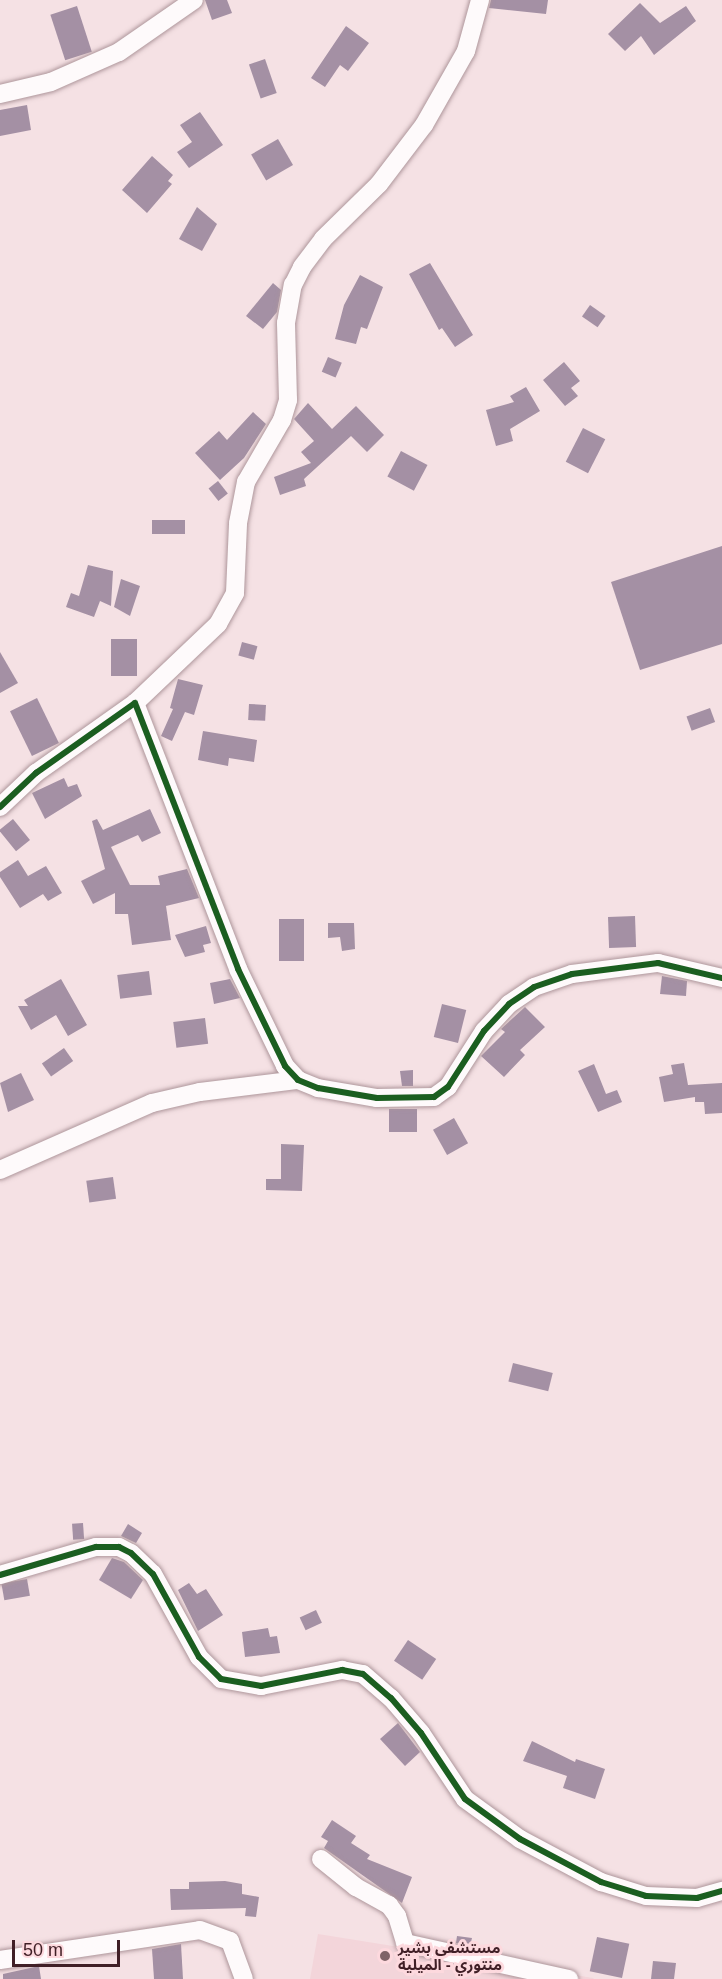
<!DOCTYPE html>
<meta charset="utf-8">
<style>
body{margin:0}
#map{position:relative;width:722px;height:1979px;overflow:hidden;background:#f5e1e4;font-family:Arial,"Noto Sans Arabic",sans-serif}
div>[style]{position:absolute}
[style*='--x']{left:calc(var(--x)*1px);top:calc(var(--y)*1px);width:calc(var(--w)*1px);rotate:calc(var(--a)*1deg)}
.built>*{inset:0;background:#f3d5da}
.building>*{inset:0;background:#a490a4;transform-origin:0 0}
.roads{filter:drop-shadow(0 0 2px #ae969b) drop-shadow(0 0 2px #ae969b)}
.minor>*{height:18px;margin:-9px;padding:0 9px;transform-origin:9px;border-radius:9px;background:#fefafb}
.cycleway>*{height:6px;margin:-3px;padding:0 3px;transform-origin:3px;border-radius:3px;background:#1b5e20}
.dots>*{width:16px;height:16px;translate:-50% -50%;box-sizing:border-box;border:3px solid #fdd9de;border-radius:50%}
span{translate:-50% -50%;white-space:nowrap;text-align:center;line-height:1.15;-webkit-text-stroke:6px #fdd9de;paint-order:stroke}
.poi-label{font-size:15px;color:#401f26;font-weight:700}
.left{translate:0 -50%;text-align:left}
.scale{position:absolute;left:12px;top:1940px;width:108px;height:27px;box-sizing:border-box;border:3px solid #401f26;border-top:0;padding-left:8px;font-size:18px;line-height:21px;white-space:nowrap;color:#401f26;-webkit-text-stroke:4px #fdd9de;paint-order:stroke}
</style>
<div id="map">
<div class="built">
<i style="clip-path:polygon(318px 1934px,593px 1978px,594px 1979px,310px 1979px)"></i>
</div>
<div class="building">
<i style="clip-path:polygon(205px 0,227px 0,232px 13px,212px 20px)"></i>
<i style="clip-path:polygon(491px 0,548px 0,546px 14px,489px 8px)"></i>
<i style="clip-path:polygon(640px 3px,660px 23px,686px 6px,696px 21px,654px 55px,641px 36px,625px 51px,608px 34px)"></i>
<i style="left:77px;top:6px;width:48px;height:28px;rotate:72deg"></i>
<i style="clip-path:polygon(346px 26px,369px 43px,348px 71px,340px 65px,325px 87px,311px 78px)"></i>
<i style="left:265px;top:59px;width:36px;height:17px;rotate:71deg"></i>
<i style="clip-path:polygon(27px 105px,31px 130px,0 136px,0 110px)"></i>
<i style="clip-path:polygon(200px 112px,223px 145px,189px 168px,177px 152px,192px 142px,180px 125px)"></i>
<i style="left:278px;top:139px;width:30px;height:31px;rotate:60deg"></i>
<i style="clip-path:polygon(152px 156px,173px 175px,168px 181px,172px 184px,147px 213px,122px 190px)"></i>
<i style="clip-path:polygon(197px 207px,217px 224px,202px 251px,179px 239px)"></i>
<i style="clip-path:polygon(430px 263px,473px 335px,455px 347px,442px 328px,439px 330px,409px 274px)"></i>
<i style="clip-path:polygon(360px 275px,383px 287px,367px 329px,361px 327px,356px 344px,335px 339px,344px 305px)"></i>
<i style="clip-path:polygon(273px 283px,281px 290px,277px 312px,263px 329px,246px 316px)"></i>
<i style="left:590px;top:305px;width:19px;height:14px;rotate:35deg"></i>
<i style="left:328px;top:357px;width:15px;height:16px;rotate:23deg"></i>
<i style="clip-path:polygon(564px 362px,580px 381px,571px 388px,578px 396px,565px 406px,543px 380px)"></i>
<i style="clip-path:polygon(526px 387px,540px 411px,510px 429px,513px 441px,496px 446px,486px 410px,514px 402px,510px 396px)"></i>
<i style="clip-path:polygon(308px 403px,332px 429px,356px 406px,384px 435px,367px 452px,351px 436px,304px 479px,306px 486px,280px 495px,274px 477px,311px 463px,301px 452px,314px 441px,294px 419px)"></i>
<i style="clip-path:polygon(253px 412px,266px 424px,244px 458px,220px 480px,195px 453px,219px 431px,227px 440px)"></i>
<i style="left:583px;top:428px;width:25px;height:38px;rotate:27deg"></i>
<i style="left:401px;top:451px;width:30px;height:29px;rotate:28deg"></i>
<i style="left:218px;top:481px;width:16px;height:12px;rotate:52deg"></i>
<i style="left:152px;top:520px;width:33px;height:14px"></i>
<i style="clip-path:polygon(722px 546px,722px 644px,640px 670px,611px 582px)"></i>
<i style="clip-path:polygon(88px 565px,113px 571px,111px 606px,100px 601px,94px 617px,66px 607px,71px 593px,79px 596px)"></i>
<i style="clip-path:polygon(121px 579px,140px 586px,130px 616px,114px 607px)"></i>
<i style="left:111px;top:639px;width:26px;height:37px"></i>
<i style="left:242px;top:642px;width:16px;height:14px;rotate:15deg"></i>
<i style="clip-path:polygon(0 652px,18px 683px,0 693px)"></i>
<i style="clip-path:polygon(178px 679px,203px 685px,194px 715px,185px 712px,172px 741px,161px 736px,173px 709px,170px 708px)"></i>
<i style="left:37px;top:698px;width:50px;height:30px;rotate:64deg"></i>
<i style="left:249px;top:704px;width:17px;height:16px;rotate:3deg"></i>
<i style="left:710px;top:708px;width:15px;height:25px;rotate:70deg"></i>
<i style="clip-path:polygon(203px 731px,257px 740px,254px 762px,229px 758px,228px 766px,198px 760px)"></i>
<i style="clip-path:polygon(64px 778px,68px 787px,77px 784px,82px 796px,45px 819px,32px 793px)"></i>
<i style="clip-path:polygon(150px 809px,161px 833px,142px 842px,138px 835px,111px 847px,130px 885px,160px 885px,158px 876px,187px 869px,199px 898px,166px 906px,171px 940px,132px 945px,128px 914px,115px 914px,115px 893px,93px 904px,81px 881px,105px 869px,92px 821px,97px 819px,103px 830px)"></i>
<i style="left:13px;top:819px;width:27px;height:18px;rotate:51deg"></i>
<i style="clip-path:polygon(18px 860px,28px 876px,46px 866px,62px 893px,48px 901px,43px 894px,20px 908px,0 877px,0 872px)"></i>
<i style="left:635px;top:916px;width:31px;height:27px;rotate:88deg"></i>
<i style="left:279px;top:919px;width:25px;height:42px"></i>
<i style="clip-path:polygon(328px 923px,354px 923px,355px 949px,342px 951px,340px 937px,328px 938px)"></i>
<i style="clip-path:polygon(206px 926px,211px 943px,203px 945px,205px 952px,185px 957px,175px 935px)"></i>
<i style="left:149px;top:971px;width:24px;height:32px;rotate:83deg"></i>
<i style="clip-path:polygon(662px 976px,687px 981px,686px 996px,660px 994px)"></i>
<i style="clip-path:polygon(61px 979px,87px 1025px,68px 1036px,56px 1015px,31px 1030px,18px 1006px,28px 1006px,24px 1000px)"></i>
<i style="clip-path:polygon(230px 979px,240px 998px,214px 1004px,210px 983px)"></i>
<i style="left:442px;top:1004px;width:25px;height:34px;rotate:14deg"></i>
<i style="clip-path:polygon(525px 1007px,545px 1027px,520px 1050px,525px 1055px,504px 1077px,481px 1056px,505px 1032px,501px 1029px)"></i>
<i style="left:205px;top:1018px;width:26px;height:32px;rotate:83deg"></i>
<i style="left:64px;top:1048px;width:16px;height:27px;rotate:55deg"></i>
<i style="clip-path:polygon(684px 1063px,688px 1085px,722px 1083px,722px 1113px,705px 1114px,704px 1102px,695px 1102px,695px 1097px,664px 1102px,659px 1077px,673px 1074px,671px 1065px)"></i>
<i style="clip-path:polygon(594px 1064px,606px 1094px,617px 1090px,622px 1102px,598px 1112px,578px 1071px)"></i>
<i style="clip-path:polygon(413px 1070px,413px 1086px,402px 1086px,400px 1071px)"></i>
<i style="clip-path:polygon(21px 1073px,34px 1100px,8px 1112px,0 1083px)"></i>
<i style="left:389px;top:1109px;width:28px;height:23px"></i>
<i style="left:454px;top:1118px;width:29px;height:24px;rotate:61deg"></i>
<i style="clip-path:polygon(281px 1144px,304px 1145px,302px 1191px,266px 1190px,266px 1179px,281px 1179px)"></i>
<i style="left:113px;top:1177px;width:22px;height:27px;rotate:82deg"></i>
<i style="left:513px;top:1363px;width:41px;height:19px;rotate:14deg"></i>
<i style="left:83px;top:1523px;width:16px;height:11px;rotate:86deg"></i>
<i style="clip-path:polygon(128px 1524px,142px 1533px,136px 1543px,121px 1536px)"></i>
<i style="clip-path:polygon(112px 1558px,124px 1562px,143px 1580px,131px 1599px,99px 1580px)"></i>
<i style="left:27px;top:1579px;width:17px;height:26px;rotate:80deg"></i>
<i style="clip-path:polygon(189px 1583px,197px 1594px,206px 1589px,223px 1615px,198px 1631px,178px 1590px)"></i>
<i style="left:316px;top:1610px;width:14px;height:18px;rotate:65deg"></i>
<i style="clip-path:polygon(268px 1628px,270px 1637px,277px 1636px,280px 1653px,245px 1657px,242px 1632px)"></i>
<i style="left:408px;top:1640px;width:34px;height:25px;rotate:34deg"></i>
<i style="clip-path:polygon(398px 1723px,420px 1752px,405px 1766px,380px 1739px)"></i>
<i style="clip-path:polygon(532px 1741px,575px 1762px,576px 1759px,605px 1769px,595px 1799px,563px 1788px,567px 1776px,523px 1761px)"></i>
<i style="clip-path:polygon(332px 1820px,356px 1836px,351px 1843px,370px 1855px,367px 1859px,412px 1877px,402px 1903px,324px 1848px,328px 1841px,321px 1837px)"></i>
<i style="clip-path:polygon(225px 1881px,242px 1884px,242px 1894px,259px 1897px,256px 1917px,245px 1916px,246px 1908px,171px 1910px,170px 1889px,189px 1889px,189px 1882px)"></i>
<i style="clip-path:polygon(457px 1936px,472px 1938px,470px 1946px,456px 1943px)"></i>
<i style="left:597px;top:1937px;width:33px;height:35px;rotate:12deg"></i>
<i style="clip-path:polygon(181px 1944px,183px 1979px,154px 1979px,152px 1949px)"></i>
<i style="clip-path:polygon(653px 1961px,676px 1963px,674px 1979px,651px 1979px)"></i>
<i style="clip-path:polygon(39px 1966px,41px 1979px,3px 1979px,3px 1974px)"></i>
</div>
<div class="roads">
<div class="minor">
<i style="--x:0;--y:94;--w:52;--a:-13.2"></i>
<i style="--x:51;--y:82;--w:74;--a:-23.8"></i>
<i style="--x:119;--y:52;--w:91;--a:-34.7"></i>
<i style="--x:135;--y:703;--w:115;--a:-43.6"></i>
<i style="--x:218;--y:624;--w:35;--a:-61"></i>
<i style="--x:235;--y:593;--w:70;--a:-87.5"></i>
<i style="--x:238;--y:523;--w:42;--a:-79"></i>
<i style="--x:246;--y:482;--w:72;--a:-59.9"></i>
<i style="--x:282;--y:420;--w:21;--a:-73"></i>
<i style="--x:288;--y:400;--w:77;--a:-91.5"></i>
<i style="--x:286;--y:323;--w:39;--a:-80"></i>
<i style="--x:293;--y:285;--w:20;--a:-63"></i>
<i style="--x:302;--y:267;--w:35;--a:-53"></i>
<i style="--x:323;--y:239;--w:78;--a:-44.5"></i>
<i style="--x:379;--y:184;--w:74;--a:-52.7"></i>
<i style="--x:424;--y:125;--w:85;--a:-60.4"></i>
<i style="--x:466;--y:51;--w:53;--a:-74.6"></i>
<i style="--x:0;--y:807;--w:50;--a:-43.4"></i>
<i style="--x:36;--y:773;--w:121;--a:-35.3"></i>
<i style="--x:135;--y:703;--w:285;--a:68.8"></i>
<i style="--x:238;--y:969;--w:108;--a:64.1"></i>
<i style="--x:285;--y:1066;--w:19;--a:47"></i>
<i style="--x:298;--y:1080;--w:22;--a:22"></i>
<i style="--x:318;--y:1088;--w:60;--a:9.6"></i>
<i style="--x:377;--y:1098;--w:57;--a:-1"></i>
<i style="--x:434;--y:1097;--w:17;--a:-36"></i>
<i style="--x:448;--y:1087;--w:67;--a:-57.3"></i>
<i style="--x:484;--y:1031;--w:37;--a:-47"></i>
<i style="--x:509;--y:1004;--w:30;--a:-34"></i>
<i style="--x:534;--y:987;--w:40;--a:-18.9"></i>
<i style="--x:572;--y:974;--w:87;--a:-7.3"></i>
<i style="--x:658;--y:963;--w:66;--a:13.2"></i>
<i style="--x:0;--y:1170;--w:166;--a:-23.8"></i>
<i style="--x:152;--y:1103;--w:49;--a:-12.9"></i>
<i style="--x:200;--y:1092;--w:99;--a:-7"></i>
<i style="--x:0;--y:1575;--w:100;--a:-16.3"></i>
<i style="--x:96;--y:1547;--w:23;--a:0"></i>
<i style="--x:119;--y:1547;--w:13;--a:27"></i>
<i style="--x:131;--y:1553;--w:30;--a:44"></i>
<i style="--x:153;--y:1574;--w:95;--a:61"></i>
<i style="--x:199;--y:1657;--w:31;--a:45"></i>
<i style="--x:221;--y:1679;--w:41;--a:9.9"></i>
<i style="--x:261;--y:1686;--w:83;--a:-11.2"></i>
<i style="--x:342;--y:1670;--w:21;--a:11"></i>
<i style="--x:363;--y:1674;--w:37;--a:41"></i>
<i style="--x:391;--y:1698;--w:46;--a:49.4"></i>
<i style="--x:421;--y:1733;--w:79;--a:56.3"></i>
<i style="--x:465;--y:1799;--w:68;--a:36"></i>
<i style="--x:520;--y:1839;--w:92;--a:28"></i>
<i style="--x:601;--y:1882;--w:47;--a:17.3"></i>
<i style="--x:646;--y:1896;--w:51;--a:2.2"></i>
<i style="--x:697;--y:1898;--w:26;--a:-16"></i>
<i style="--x:321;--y:1859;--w:45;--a:38.7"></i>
<i style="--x:356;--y:1887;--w:38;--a:29"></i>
<i style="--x:389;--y:1905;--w:14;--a:54"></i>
<i style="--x:397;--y:1916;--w:28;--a:73"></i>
<i style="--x:405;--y:1943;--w:168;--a:12.4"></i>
<i style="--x:0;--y:1960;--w:202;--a:-8.5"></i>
<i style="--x:200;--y:1930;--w:32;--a:20"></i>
<i style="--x:230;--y:1941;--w:40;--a:69.8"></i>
</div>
</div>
<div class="cycleway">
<i style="--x:0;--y:807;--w:50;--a:-43.4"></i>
<i style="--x:36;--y:773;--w:121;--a:-35.3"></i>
<i style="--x:135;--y:703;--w:285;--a:68.8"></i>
<i style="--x:238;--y:969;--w:108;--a:64.1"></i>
<i style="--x:285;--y:1066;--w:19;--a:47"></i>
<i style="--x:298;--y:1080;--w:22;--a:22"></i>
<i style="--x:318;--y:1088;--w:60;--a:9.6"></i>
<i style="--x:377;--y:1098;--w:57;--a:-1"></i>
<i style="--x:434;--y:1097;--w:17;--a:-36"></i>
<i style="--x:448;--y:1087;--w:67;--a:-57.3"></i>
<i style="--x:484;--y:1031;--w:37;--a:-47"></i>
<i style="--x:509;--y:1004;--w:30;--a:-34"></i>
<i style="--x:534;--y:987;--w:40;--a:-18.9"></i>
<i style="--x:572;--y:974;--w:87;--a:-7.3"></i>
<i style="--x:658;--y:963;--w:66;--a:13.2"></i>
<i style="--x:0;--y:1575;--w:100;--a:-16.3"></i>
<i style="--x:96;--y:1547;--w:23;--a:0"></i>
<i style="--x:119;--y:1547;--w:13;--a:27"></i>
<i style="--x:131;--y:1553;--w:30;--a:44"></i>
<i style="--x:153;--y:1574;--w:95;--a:61"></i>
<i style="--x:199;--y:1657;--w:31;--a:45"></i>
<i style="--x:221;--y:1679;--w:41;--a:9.9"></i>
<i style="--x:261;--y:1686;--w:83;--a:-11.2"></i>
<i style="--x:342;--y:1670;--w:21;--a:11"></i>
<i style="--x:363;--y:1674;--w:37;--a:41"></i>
<i style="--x:391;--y:1698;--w:46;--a:49.4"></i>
<i style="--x:421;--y:1733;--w:79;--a:56.3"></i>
<i style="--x:465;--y:1799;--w:68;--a:36"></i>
<i style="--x:520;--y:1839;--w:92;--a:28"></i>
<i style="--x:601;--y:1882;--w:47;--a:17.3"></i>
<i style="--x:646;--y:1896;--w:51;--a:2.2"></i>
<i style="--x:697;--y:1898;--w:26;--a:-16"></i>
</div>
<div class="dots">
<i style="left:385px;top:1956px;background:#7f6368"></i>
</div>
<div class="poi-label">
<span class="left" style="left:398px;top:1956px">مستشفى بشير<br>منتوري - الميلية</span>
</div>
<div class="scale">50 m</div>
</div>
